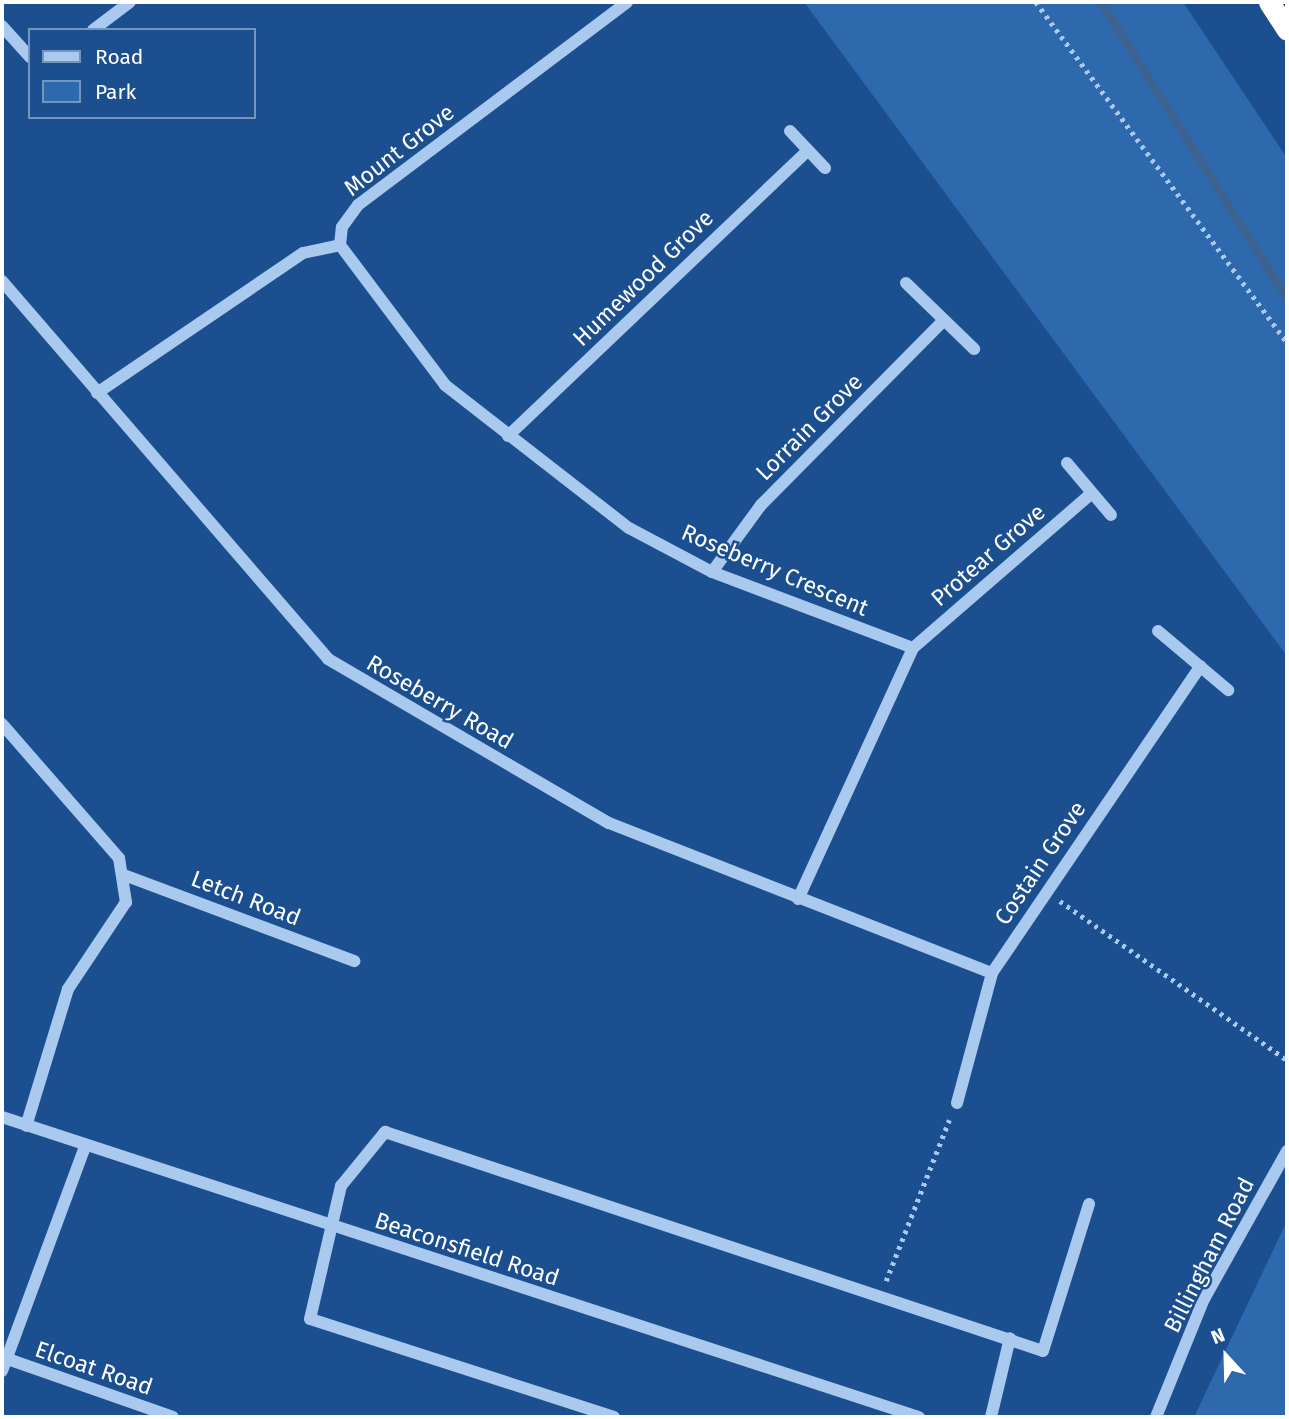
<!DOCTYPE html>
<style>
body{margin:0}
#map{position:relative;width:1289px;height:1419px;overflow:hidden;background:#1b4f8f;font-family:"Fira Sans",sans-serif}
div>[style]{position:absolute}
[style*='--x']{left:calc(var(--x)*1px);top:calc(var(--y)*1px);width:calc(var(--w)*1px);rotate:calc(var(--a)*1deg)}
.green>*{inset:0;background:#2e69ad}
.stream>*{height:8px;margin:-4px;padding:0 4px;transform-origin:4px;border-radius:4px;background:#3c6290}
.path>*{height:4.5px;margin-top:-2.25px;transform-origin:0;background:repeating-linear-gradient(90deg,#a9c9ee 0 3.5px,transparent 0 8.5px)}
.minor>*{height:12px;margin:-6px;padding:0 6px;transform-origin:6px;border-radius:6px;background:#a9c9ee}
.highway>*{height:21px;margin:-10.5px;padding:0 10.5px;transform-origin:10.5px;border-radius:10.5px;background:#fff}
span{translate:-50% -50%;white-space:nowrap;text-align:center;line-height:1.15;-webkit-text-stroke:5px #1b4f8f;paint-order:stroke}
.street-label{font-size:23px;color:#fff}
.frame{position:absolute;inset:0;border:4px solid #fff;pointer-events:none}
.legend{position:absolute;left:28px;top:28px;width:228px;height:91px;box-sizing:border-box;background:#1b4f8f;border:2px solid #7695bc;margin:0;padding:9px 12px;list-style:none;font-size:21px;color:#fff}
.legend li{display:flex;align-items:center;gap:14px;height:35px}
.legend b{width:35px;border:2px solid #7695bc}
.north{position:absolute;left:1191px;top:1321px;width:70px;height:70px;-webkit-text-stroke:5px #1b4f8f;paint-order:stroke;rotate:338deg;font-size:19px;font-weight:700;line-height:28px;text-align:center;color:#fff}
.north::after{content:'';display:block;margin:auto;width:24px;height:32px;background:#fff;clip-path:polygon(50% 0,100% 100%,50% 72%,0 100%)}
</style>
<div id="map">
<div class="green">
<i style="clip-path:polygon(804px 2px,1183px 2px,1287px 158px,1287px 656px)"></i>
<i style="clip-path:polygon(1287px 1221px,1287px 1417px,1194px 1417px)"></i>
</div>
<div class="stream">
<i style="--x:1101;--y:2;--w:350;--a:57.9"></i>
</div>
<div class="path">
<i style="--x:1036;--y:2;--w:423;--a:53.6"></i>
<i style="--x:1060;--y:901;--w:277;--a:35"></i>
<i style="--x:886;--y:1281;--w:173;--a:-68.6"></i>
</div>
<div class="minor">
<i style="--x:2;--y:26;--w:42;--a:47.9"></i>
<i style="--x:93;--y:30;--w:46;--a:-37.1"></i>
<i style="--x:790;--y:131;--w:51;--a:46.6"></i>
<i style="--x:340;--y:245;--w:175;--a:53.1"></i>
<i style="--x:445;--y:385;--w:233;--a:37.9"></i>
<i style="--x:629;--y:528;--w:94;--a:27.9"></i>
<i style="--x:712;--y:572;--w:215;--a:20.7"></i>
<i style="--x:913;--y:648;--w:276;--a:114.6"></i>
<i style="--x:2;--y:281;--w:499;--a:49.2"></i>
<i style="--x:328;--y:659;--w:325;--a:30.3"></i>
<i style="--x:609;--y:823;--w:411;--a:21.4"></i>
<i style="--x:906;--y:283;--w:95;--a:44.1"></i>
<i style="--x:97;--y:393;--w:249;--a:-34.2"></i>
<i style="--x:303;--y:253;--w:38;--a:-12"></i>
<i style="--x:340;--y:245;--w:18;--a:-84"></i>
<i style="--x:342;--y:227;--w:27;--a:-54"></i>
<i style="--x:358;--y:205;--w:337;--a:-37"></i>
<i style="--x:508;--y:436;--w:414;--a:-43.6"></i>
<i style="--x:1067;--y:463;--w:68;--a:49.8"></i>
<i style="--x:712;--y:572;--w:83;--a:-53.8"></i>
<i style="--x:761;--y:505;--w:260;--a:-45.3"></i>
<i style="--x:1158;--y:631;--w:92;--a:40.1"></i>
<i style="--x:913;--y:648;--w:235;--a:-40.9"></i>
<i style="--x:2;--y:724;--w:178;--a:48.9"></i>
<i style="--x:119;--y:858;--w:45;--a:81"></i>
<i style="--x:126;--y:902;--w:105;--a:123.7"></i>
<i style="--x:68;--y:989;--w:143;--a:107"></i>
<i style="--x:124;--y:875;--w:246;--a:20.5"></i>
<i style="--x:957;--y:1103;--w:135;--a:-74.9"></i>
<i style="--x:992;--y:973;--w:371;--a:-55.8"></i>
<i style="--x:2;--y:1117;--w:965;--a:18.12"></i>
<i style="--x:2;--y:1357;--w:181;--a:19.3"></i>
<i style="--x:2;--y:1371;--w:239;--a:-69.7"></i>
<i style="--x:614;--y:1417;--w:319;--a:-162.1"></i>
<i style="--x:310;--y:1319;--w:137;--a:-76.9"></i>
<i style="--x:341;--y:1186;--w:70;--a:-50.8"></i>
<i style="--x:385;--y:1132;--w:693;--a:18.41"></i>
<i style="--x:1043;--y:1351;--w:154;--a:-72.6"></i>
<i style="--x:991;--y:1417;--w:81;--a:-76.5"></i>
<i style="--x:1156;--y:1417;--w:127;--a:-67.9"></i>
<i style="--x:1204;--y:1299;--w:170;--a:-60.7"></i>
</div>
<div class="highway">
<i style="--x:1269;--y:2;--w:33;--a:57"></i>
</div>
<div class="street-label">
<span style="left:399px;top:150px;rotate:-38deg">Mount Grove</span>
<span style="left:643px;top:278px;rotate:-44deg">Humewood Grove</span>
<span style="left:809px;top:427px;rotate:-45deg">Lorrain Grove</span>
<span style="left:988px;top:555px;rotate:-41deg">Protear Grove</span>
<span style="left:775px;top:570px;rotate:23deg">Roseberry Crescent</span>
<span style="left:440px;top:702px;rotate:30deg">Roseberry Road</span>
<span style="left:1040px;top:863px;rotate:-56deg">Costain Grove</span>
<span style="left:246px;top:898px;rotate:21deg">Letch Road</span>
<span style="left:467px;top:1249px;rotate:18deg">Beaconsfield Road</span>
<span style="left:1209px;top:1255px;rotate:-63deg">Billingham Road</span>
<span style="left:94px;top:1368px;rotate:19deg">Elcoat Road</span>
</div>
<div class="frame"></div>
<ul class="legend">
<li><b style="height:9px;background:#a9c9ee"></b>Road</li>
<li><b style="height:19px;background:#2e69ad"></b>Park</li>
</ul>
<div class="north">N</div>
</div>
